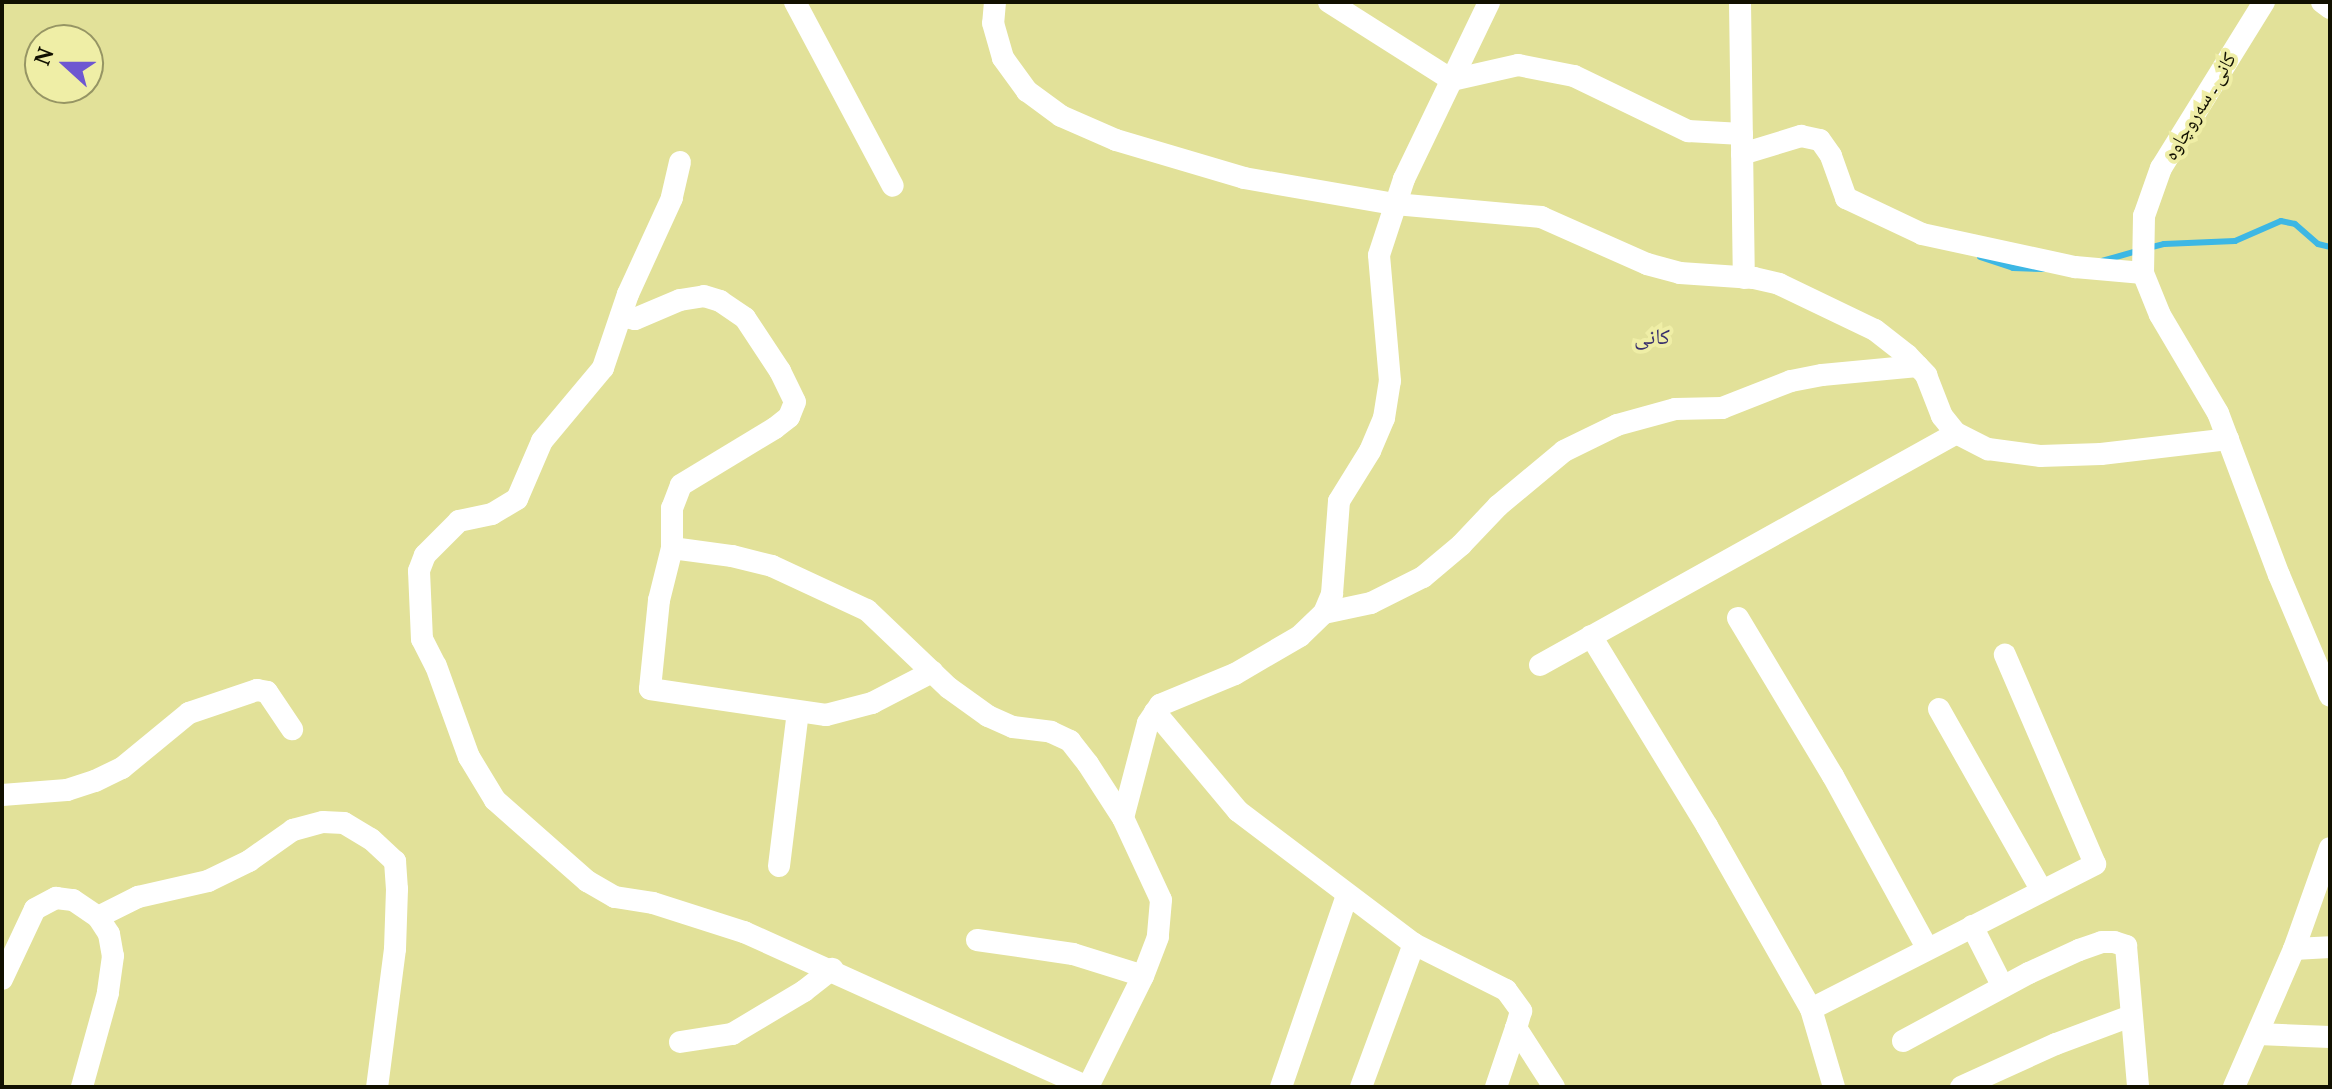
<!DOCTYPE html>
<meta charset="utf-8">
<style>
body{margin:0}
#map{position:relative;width:2332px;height:1089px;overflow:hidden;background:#e2e199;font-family:"PT Serif","Noto Naskh Arabic",serif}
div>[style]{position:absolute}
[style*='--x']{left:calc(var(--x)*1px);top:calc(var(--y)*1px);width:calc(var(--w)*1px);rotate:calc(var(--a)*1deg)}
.stream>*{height:6px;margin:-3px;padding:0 3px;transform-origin:3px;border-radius:3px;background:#3db7e4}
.minor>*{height:22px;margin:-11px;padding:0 11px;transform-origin:11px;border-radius:11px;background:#fff}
span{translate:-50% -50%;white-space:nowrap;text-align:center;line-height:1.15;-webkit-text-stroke:8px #efeea6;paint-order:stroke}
.street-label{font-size:20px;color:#111000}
.neighbourhood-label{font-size:22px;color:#3a316d}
.frame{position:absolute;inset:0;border:4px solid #111000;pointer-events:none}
.north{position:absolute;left:24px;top:24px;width:80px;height:80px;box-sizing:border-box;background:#efeea6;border:2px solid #969564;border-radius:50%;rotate:291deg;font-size:22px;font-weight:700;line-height:32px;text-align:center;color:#111000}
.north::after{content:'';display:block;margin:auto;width:28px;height:36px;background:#6e57d1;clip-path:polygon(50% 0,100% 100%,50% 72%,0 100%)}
</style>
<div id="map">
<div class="stream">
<i style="--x:2148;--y:248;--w:16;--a:-14"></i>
<i style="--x:2164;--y:244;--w:71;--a:-2.4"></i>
<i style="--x:2235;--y:241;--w:50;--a:-23.5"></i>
<i style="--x:2281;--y:221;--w:14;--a:12"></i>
<i style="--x:2295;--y:224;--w:30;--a:41"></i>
<i style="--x:2318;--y:244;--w:12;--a:14"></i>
<i style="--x:1980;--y:257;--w:35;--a:18"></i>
<i style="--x:2013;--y:268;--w:30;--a:2"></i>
<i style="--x:2102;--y:261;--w:36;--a:-16"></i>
</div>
<div class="minor">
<i style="--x:795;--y:2;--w:208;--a:62"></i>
<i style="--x:995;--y:2;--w:21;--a:95"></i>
<i style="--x:993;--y:23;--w:36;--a:74"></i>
<i style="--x:1003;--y:58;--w:41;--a:54"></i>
<i style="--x:1027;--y:91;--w:42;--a:36.3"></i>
<i style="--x:1061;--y:116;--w:60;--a:23.6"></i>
<i style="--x:1116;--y:140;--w:134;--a:16.5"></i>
<i style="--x:1244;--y:178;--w:153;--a:9.8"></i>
<i style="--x:1395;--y:204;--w:147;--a:5.1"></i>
<i style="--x:1541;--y:217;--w:116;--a:23.9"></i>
<i style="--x:1647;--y:264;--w:34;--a:15"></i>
<i style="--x:1680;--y:273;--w:74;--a:3.9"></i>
<i style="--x:1754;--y:278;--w:26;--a:13"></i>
<i style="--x:1779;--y:284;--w:106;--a:25.6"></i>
<i style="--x:1875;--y:330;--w:41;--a:38"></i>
<i style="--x:1907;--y:355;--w:28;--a:46"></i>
<i style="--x:1926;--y:375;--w:44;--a:68.7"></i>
<i style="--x:1942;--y:416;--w:22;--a:51"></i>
<i style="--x:1956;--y:433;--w:36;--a:27"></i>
<i style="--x:1988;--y:449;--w:52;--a:7.7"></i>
<i style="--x:2040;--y:456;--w:61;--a:-1.9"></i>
<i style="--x:2101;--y:454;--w:128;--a:-6.7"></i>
<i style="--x:1329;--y:2;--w:146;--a:32.4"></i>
<i style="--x:1452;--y:80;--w:68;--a:-12.8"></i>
<i style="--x:1518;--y:65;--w:57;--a:11.1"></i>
<i style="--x:1574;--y:76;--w:127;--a:25.8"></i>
<i style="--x:1688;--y:131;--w:54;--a:3.2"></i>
<i style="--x:1740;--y:2;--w:276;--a:89.2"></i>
<i style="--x:2264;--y:2;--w:195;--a:121.8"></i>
<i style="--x:2161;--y:168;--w:51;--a:109.5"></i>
<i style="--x:2144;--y:216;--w:57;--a:91"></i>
<i style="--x:2143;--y:273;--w:45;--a:68"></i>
<i style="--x:2160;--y:315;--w:114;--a:59.4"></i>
<i style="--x:2218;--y:413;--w:173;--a:69.4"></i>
<i style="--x:2279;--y:575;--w:131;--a:67.1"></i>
<i style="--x:2322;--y:2;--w:10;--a:37"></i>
<i style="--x:1742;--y:154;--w:62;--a:-17"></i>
<i style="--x:1801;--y:136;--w:19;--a:12"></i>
<i style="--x:1820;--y:140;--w:19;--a:55"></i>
<i style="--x:1831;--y:156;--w:45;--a:70.3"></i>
<i style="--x:1846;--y:198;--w:84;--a:25.3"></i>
<i style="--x:1922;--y:234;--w:157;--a:12.2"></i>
<i style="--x:2075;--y:267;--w:68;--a:5"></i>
<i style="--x:680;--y:162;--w:37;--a:103"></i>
<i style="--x:672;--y:198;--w:106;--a:114.6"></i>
<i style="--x:628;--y:294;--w:78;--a:108.7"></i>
<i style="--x:603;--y:368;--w:95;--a:129.9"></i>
<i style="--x:542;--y:441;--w:63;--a:113.3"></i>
<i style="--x:517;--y:499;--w:29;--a:149"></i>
<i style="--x:492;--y:514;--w:34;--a:168"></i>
<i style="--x:459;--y:521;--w:48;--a:135"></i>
<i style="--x:425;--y:555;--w:17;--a:111"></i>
<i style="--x:419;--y:571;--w:68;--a:87.5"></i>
<i style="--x:422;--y:639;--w:30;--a:63"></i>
<i style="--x:436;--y:666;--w:97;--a:70.1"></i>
<i style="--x:469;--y:757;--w:50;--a:58.8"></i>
<i style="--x:495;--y:800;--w:123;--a:41.4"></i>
<i style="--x:587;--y:881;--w:32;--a:30"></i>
<i style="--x:615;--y:897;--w:38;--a:9"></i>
<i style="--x:653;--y:903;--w:96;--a:17.7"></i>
<i style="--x:744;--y:932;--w:377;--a:24.3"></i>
<i style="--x:621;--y:316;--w:14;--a:12"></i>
<i style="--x:635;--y:319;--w:49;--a:-22.9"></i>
<i style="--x:680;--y:300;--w:24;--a:-9"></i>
<i style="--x:704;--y:296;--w:17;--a:17"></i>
<i style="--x:720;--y:301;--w:30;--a:34"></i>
<i style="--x:745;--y:318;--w:64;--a:56.6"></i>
<i style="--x:780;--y:371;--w:34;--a:64"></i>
<i style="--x:795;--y:402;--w:16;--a:112"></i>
<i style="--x:789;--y:417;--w:18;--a:142"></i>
<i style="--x:775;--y:428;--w:110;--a:148.8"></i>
<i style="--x:681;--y:485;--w:25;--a:111"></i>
<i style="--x:672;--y:508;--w:40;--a:90"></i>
<i style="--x:672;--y:548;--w:54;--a:104"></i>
<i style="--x:659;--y:600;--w:89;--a:95.8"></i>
<i style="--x:650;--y:689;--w:178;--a:8.4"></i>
<i style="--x:826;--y:715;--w:48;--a:-14.6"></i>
<i style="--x:872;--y:703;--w:68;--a:-27.3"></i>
<i style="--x:672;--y:548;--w:61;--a:7.6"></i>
<i style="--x:732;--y:556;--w:41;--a:14"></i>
<i style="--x:772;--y:566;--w:105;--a:24.9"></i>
<i style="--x:867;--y:610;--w:113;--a:43.6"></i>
<i style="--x:949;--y:688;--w:48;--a:35.7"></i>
<i style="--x:988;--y:716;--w:27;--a:24"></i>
<i style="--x:1013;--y:727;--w:38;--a:7"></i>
<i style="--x:1051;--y:732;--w:21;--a:25"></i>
<i style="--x:1070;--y:741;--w:29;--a:52"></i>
<i style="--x:1088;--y:764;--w:64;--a:57.1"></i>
<i style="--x:1123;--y:818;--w:90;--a:65.1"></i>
<i style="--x:1161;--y:900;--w:37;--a:95"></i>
<i style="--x:1158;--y:937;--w:42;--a:111"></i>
<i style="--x:1143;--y:976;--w:124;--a:116.4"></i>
<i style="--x:1324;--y:613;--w:48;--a:-12"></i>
<i style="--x:1371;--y:603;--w:58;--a:-26.6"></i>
<i style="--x:1423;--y:577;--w:50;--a:-40.1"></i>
<i style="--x:1461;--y:545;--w:54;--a:-46.5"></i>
<i style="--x:1498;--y:506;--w:86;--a:-39.8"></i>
<i style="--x:1564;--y:451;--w:59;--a:-26.1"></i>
<i style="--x:1617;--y:425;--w:60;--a:-15.4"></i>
<i style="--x:1675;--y:409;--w:47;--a:-1.2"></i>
<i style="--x:1722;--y:408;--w:74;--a:-21.4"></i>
<i style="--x:1791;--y:381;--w:32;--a:-11"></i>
<i style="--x:1822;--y:375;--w:96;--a:-5.4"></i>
<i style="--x:1738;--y:618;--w:184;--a:59"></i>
<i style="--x:1833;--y:776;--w:196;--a:61.3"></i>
<i style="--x:1591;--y:636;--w:223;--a:58.6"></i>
<i style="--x:1707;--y:826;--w:210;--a:60.4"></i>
<i style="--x:1811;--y:1009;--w:81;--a:73.6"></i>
<i style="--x:1540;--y:665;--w:476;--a:-29.1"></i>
<i style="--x:1939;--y:709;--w:209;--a:60.5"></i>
<i style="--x:1155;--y:712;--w:129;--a:50"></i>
<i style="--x:1238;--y:811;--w:221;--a:37.1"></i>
<i style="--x:1414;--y:944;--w:103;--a:26.6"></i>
<i style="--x:1506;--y:990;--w:26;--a:54"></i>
<i style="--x:1521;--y:1011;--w:18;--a:106"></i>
<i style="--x:1516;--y:1028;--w:70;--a:57.2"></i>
<i style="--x:2;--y:795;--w:65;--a:-4.4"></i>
<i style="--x:67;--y:790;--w:29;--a:-18"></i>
<i style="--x:95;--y:781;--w:30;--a:-26"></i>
<i style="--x:122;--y:768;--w:87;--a:-39.4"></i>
<i style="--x:189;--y:713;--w:72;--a:-18.7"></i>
<i style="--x:257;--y:690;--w:10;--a:11"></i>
<i style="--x:267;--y:692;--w:45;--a:56"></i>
<i style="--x:1123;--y:818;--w:98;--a:-75.3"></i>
<i style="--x:1148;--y:723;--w:22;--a:-56"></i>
<i style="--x:1160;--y:705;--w:81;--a:-22.5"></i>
<i style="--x:1235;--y:674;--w:75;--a:-30.3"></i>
<i style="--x:1300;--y:636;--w:33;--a:-44"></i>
<i style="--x:1324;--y:613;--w:21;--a:-67"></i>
<i style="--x:1332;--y:594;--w:93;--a:-85.7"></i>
<i style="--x:1339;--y:501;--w:59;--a:-58.2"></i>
<i style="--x:1370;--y:451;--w:36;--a:-67"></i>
<i style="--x:1384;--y:418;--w:37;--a:-81"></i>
<i style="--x:1390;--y:381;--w:126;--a:-95"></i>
<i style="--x:1379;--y:255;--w:80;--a:-71.8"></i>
<i style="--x:1404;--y:179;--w:196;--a:-64.3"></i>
<i style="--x:779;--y:866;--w:155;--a:-83"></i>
<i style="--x:98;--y:917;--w:45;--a:-26.6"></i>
<i style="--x:138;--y:897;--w:72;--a:-12.9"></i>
<i style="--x:208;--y:881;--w:46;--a:-26"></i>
<i style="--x:249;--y:861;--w:54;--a:-35.2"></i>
<i style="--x:293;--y:830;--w:31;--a:-15"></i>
<i style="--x:323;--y:822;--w:21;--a:3"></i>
<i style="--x:344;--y:823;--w:31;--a:31"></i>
<i style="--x:371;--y:839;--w:33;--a:43"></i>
<i style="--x:395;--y:861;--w:28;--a:86"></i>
<i style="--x:397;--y:889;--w:60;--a:91.9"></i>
<i style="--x:395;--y:949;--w:139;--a:97.4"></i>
<i style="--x:1972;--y:926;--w:68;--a:63.1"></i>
<i style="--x:977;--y:940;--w:97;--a:8.3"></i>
<i style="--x:1073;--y:954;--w:73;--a:17.4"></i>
<i style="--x:2294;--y:949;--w:36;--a:-3"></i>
<i style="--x:2;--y:979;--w:77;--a:-64.8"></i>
<i style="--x:35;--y:909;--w:24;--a:-28"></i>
<i style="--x:56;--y:898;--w:17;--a:7"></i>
<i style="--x:73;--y:900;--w:30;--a:34"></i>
<i style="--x:98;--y:917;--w:20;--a:57"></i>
<i style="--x:109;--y:934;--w:22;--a:80"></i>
<i style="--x:113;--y:956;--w:37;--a:98"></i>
<i style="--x:108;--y:993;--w:98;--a:105.5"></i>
<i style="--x:1811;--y:1009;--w:319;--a:-27"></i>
<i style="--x:2095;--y:864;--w:228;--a:-113.3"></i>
<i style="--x:2258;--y:1034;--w:72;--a:2.4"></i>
<i style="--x:1903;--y:1041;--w:143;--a:-28.4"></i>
<i style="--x:2029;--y:973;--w:55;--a:-24.7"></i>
<i style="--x:2079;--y:950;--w:24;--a:-19"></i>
<i style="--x:2102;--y:942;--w:12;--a:0"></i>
<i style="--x:2114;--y:942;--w:13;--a:18"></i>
<i style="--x:2126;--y:946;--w:142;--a:85.1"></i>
<i style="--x:680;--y:1042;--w:53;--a:-8.7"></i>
<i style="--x:732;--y:1034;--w:84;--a:-30.8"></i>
<i style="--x:804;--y:991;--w:36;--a:-38"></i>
<i style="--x:1281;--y:1087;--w:203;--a:-71"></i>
<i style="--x:1361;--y:1087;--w:153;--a:-69.7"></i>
<i style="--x:1496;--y:1087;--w:62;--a:-71.3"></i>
<i style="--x:1961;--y:1087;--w:104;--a:-24.4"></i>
<i style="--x:2056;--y:1044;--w:80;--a:-20.5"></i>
<i style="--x:2234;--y:1087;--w:150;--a:-66.5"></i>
<i style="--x:2294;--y:949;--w:107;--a:-70.4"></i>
</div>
<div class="street-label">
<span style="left:2199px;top:106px;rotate:-59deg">کانی ـ سەروچاوە</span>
</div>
<div class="neighbourhood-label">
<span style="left:1652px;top:336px">کانی</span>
</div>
<div class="frame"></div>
<div class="north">N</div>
</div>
